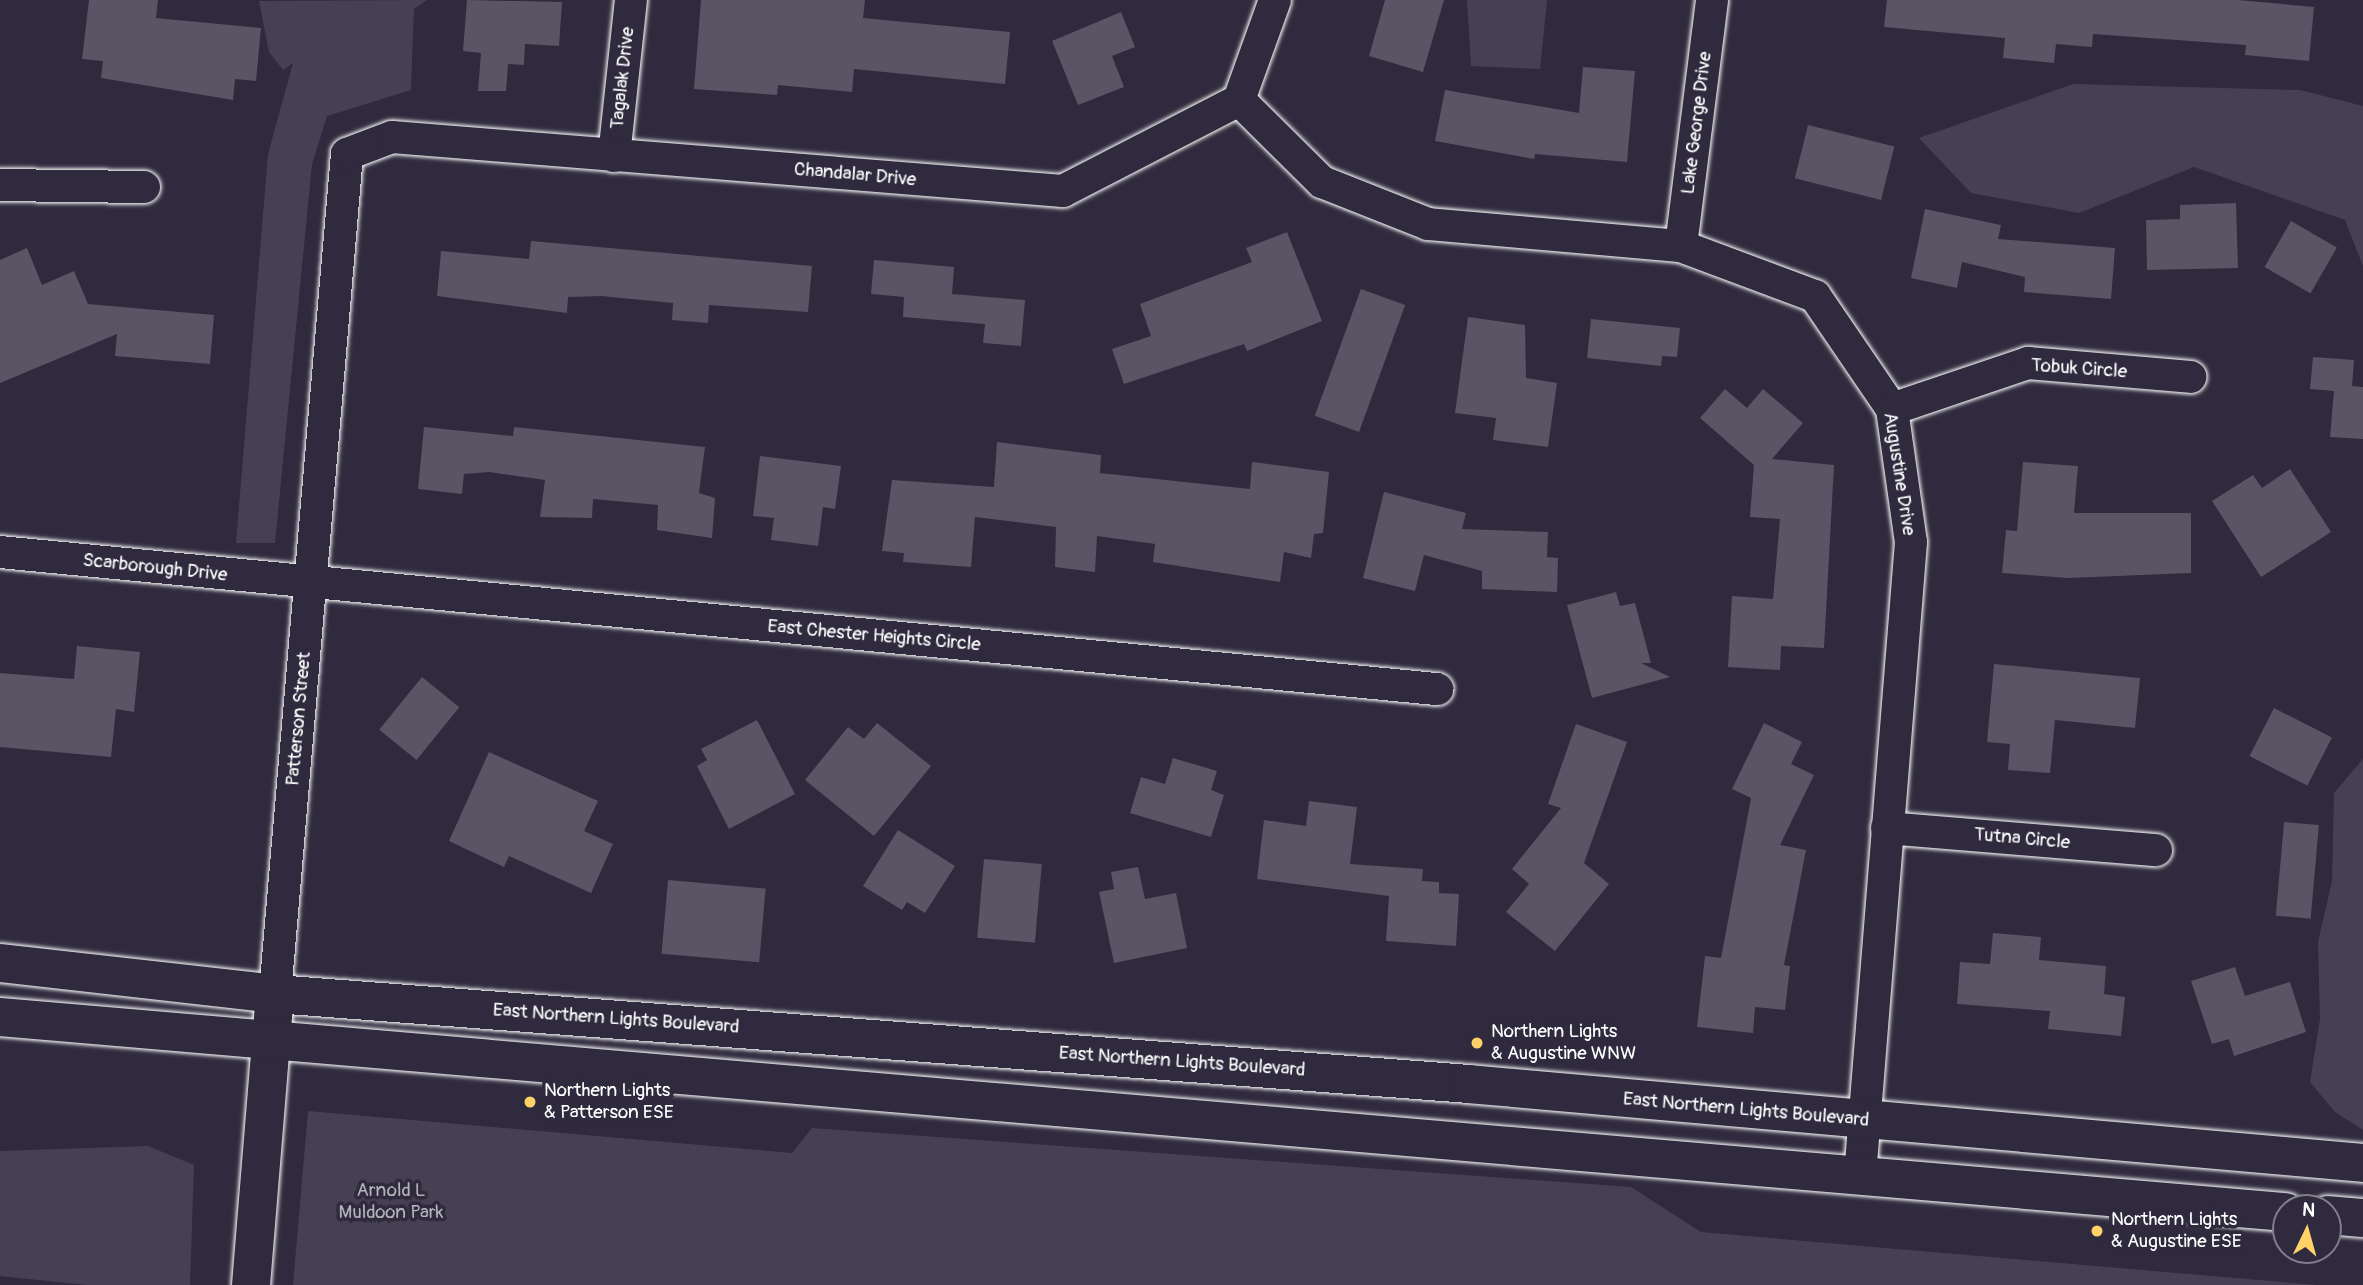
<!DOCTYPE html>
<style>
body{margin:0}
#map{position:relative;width:2363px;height:1285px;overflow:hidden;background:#2f2a3d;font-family:Pangolin,sans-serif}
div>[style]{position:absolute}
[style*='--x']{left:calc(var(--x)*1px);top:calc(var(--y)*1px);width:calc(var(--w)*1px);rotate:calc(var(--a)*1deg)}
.green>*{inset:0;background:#464152}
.building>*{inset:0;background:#595564;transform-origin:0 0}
.roads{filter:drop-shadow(0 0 2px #fff) drop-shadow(0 0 2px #fff)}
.minor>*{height:32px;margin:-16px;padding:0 16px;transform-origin:16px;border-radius:16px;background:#2f2a3d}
.tertiary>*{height:38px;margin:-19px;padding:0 19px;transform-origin:19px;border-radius:19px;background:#2f2a3d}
.secondary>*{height:38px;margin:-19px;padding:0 19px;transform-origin:19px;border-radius:19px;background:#2f2a3d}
.dots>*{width:19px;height:19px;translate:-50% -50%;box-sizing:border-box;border:4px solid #2f2a3d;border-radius:50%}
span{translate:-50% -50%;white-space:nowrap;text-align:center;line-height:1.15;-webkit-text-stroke:7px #2f2a3d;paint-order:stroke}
.street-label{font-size:19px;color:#fff}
.poi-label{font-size:19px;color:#fff}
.left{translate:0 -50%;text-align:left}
.park-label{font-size:19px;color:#b5b3ba}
.north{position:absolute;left:2272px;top:1194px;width:70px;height:70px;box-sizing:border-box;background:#2f2a3d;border:2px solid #827f8b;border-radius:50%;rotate:5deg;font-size:19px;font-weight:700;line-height:28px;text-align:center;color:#fff}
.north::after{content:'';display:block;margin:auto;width:24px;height:32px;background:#ffd166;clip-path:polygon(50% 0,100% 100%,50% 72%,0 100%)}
</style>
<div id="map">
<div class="green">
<i style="clip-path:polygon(427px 0,414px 9px,411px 90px,327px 116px,312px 164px,275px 543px,236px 543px,268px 154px,293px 63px,283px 70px,269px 52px,259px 1px)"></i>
<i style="clip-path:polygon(1467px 0,1547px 0,1540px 69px,1471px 66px)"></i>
<i style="clip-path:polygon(2073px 84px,2300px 90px,2363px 106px,2363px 266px,2345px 220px,2194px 167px,2079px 213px,1971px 193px,1919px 138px)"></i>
<i style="clip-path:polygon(2363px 759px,2363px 1130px,2335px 1112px,2310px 1082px,2320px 1019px,2318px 942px,2332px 881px,2334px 793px)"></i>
<i style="clip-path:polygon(308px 1111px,792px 1153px,812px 1128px,1631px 1187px,1701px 1232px,2316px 1285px,293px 1285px)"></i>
<i style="clip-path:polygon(148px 1146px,194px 1165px,190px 1285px,87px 1285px,0 1276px,0 1151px)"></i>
</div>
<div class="building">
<i style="clip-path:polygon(89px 0,158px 0,156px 18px,261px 28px,256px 81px,235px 79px,233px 100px,101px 78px,103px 61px,82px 59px)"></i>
<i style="clip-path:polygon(467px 0,562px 2px,559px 46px,525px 44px,524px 65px,508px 64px,506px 91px,478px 91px,481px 53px,463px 51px)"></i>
<i style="clip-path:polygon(701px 0,865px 0,863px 18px,1010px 32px,1005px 84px,854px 69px,852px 92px,778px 85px,777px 95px,694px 89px)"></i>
<i style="clip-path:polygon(1385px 0,1444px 0,1423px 72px,1369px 56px)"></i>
<i style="clip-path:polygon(1887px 0,2238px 0,2314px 7px,2309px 61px,2245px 55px,2246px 45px,2093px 34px,2092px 47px,2056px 44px,2054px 63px,2003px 58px,2005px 38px,1884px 27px)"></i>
<i style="clip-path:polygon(1121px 12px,1135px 47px,1112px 56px,1124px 87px,1078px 105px,1052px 41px)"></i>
<i style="clip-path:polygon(1583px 67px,1635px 71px,1627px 162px,1535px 154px,1534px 159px,1435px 141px,1445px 90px,1579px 113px)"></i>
<i style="left:1808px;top:125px;width:89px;height:55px;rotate:14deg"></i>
<i style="clip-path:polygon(2236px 203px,2238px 268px,2147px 270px,2146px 220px,2180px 219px,2180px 205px)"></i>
<i style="clip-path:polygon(1925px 209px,2001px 225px,1998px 239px,2115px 248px,2111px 299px,2024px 292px,2025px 277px,1962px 262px,1957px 288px,1911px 278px)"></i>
<i style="left:2291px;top:221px;width:53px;height:53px;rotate:30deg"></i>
<i style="clip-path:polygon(1287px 232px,1322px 321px,1247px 351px,1244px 344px,1124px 384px,1112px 349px,1151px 336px,1140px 304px,1252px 262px,1246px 248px)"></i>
<i style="clip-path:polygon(531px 241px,812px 266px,808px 312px,709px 305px,708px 323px,672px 320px,673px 303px,601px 296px,568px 297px,567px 313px,437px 296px,441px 251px,529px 259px)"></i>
<i style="clip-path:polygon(27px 248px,42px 285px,74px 271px,88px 304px,214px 315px,210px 364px,115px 356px,117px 334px,0 383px,0 260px)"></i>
<i style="clip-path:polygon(874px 260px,954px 267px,952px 294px,1025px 300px,1021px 346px,983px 343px,985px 324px,903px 317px,904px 297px,871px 294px)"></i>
<i style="left:1361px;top:289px;width:47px;height:135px;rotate:20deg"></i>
<i style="clip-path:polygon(1468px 317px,1525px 325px,1526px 378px,1557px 383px,1548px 447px,1493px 440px,1496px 418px,1455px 413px)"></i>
<i style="clip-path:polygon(1591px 319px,1680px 328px,1677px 357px,1662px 356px,1661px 366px,1587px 358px)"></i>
<i style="clip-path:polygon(2313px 357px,2354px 360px,2352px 386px,2363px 387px,2363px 439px,2330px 437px,2334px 391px,2310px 389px)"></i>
<i style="clip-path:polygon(1725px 389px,1747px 408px,1763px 389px,1803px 423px,1772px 459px,1834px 465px,1824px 648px,1781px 646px,1780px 670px,1728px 667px,1732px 596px,1773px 599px,1780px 519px,1750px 517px,1754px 465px,1700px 418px)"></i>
<i style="clip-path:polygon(424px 427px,513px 436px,514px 427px,705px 447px,699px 493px,715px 498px,712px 538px,657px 530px,658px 505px,593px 499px,592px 518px,540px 517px,545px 480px,489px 472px,464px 474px,462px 494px,418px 489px)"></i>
<i style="clip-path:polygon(997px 442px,1101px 455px,1100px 473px,1250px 489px,1252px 462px,1329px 472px,1323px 533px,1314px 534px,1311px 558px,1284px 552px,1280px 582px,1153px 562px,1155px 544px,1097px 536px,1095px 572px,1055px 567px,1056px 527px,975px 517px,971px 567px,903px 562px,904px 553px,882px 551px,892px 480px,994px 487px)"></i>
<i style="clip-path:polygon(760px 456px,841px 466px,835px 509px,823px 507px,818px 546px,771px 540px,774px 518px,753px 516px)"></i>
<i style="clip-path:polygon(2023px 462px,2078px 466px,2074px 513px,2191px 513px,2191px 573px,2068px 578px,2002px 573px,2006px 530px,2017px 531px)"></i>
<i style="clip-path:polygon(2290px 469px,2331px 532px,2261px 577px,2212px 501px,2253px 475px,2262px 488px)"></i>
<i style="clip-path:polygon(1384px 492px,1466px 513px,1462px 529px,1548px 532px,1547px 557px,1558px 558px,1557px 592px,1482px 589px,1482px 571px,1424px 555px,1415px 591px,1363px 578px)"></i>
<i style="clip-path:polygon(1616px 592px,1620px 606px,1635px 603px,1651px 663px,1641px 663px,1670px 677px,1592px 698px,1567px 605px)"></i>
<i style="clip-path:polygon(77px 646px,140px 652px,134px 712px,116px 709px,111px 757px,0 747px,0 673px,74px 679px)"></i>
<i style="clip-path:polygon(1994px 664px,2140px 678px,2135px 728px,2055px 720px,2050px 773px,2008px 770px,2010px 744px,1987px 742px)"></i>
<i style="left:422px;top:677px;width:48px;height:68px;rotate:39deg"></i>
<i style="left:2274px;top:708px;width:65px;height:54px;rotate:27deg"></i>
<i style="clip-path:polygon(757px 720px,795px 794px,729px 829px,697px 766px,707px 760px,701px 749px)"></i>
<i style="clip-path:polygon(877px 723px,931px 766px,874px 836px,805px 780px,848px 727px,864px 739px)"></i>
<i style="clip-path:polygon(1764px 723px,1802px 742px,1791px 764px,1814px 775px,1780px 845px,1806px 850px,1784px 965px,1790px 966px,1785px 1010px,1755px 1007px,1753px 1033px,1697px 1027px,1705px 956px,1721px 958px,1751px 798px,1732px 789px)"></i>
<i style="clip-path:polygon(1576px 724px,1627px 742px,1584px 863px,1609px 884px,1555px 951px,1506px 912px,1529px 884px,1512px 869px,1561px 808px,1548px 804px)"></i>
<i style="clip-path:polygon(489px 752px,598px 801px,584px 831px,613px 844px,591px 893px,509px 856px,504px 867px,449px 841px)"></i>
<i style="clip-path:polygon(1173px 758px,1217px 771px,1211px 790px,1224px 795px,1211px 837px,1130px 813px,1141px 777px,1165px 784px)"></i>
<i style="clip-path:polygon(1309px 801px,1357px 807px,1350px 864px,1423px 869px,1422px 881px,1439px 882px,1439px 893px,1459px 894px,1456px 946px,1386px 941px,1389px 896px,1257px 879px,1264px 820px,1306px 826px)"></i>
<i style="left:2284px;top:822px;width:35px;height:94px;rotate:5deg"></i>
<i style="clip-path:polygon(898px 830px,955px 866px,925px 913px,907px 902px,902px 910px,863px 886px)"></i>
<i style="left:984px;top:859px;width:58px;height:79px;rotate:5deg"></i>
<i style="clip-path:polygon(1138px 867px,1145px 899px,1176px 893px,1187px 948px,1114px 963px,1099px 892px,1114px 889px,1111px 872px)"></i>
<i style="left:668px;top:880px;width:98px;height:74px;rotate:5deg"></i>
<i style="clip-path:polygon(1993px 933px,2041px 937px,2039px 960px,2106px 966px,2104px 994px,2125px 997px,2121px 1036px,2048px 1029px,2050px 1011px,1957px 1004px,1960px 962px,1990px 964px)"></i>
<i style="clip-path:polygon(2235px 967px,2245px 996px,2290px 982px,2306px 1032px,2234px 1056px,2229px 1039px,2212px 1044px,2191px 981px)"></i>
</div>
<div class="roads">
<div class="minor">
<i style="--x:1239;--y:100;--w:117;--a:44.7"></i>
<i style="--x:1322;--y:182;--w:114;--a:21.6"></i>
<i style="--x:1428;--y:224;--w:254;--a:5"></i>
<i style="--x:1681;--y:246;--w:143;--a:20.5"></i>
<i style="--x:1815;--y:296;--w:137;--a:55.7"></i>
<i style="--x:1892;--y:409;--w:134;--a:81.9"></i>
<i style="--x:1911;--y:542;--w:636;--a:94.6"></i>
<i style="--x:614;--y:156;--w:157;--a:-83.8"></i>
<i style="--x:0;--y:185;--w:144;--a:0.8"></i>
<i style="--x:1681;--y:246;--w:248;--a:-82.8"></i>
<i style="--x:1892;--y:409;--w:144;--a:-18.7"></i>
<i style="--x:2028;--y:363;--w:163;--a:4.9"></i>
<i style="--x:0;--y:552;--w:1444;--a:5.45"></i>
<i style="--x:1887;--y:828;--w:270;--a:4.7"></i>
<i style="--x:275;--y:994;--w:843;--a:-85.1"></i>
<i style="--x:347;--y:154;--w:48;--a:-20.7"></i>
<i style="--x:392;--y:137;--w:673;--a:4.6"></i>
<i style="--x:1063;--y:191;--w:198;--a:-27.3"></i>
<i style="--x:1239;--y:100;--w:106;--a:-70.2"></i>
</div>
<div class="tertiary">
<i style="--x:251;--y:1285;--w:292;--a:-85.3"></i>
</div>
<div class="secondary">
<i style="--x:0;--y:963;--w:277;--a:6.4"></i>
<i style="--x:275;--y:994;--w:1196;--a:4.31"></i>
<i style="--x:1468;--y:1084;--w:898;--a:5.04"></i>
<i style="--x:0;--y:1017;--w:2294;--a:4.88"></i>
<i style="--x:2328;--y:1215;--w:35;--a:5"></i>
</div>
</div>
<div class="dots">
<i style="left:1477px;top:1043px;background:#ffd166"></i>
<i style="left:530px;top:1102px;background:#ffd166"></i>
<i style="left:2097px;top:1231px;background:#ffd166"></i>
</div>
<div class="street-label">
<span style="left:623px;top:78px;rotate:-84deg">Tagalak Drive</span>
<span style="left:1697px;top:123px;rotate:-83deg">Lake George Drive</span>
<span style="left:855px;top:175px;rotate:5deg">Chandalar Drive</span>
<span style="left:2079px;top:369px;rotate:4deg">Tobuk Circle</span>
<span style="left:1899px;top:474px;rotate:81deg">Augustine Drive</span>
<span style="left:155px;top:568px;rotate:6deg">Scarborough Drive</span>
<span style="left:874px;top:636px;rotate:5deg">East Chester Heights Circle</span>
<span style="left:299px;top:719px;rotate:-85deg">Patterson Street</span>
<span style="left:2022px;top:839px;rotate:5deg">Tutna Circle</span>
<span style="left:616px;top:1019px;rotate:4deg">East Northern Lights Boulevard</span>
<span style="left:1182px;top:1062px;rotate:4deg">East Northern Lights Boulevard</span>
<span style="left:1746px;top:1110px;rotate:5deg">East Northern Lights Boulevard</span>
</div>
<div class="poi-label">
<span class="left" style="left:1491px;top:1043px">Northern Lights<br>&amp; Augustine WNW</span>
<span class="left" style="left:544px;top:1102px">Northern Lights<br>&amp; Patterson ESE</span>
<span class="left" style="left:2111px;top:1231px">Northern Lights<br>&amp; Augustine ESE</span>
</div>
<div class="park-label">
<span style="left:391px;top:1202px">Arnold L<br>Muldoon Park</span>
</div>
<div class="north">N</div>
</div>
